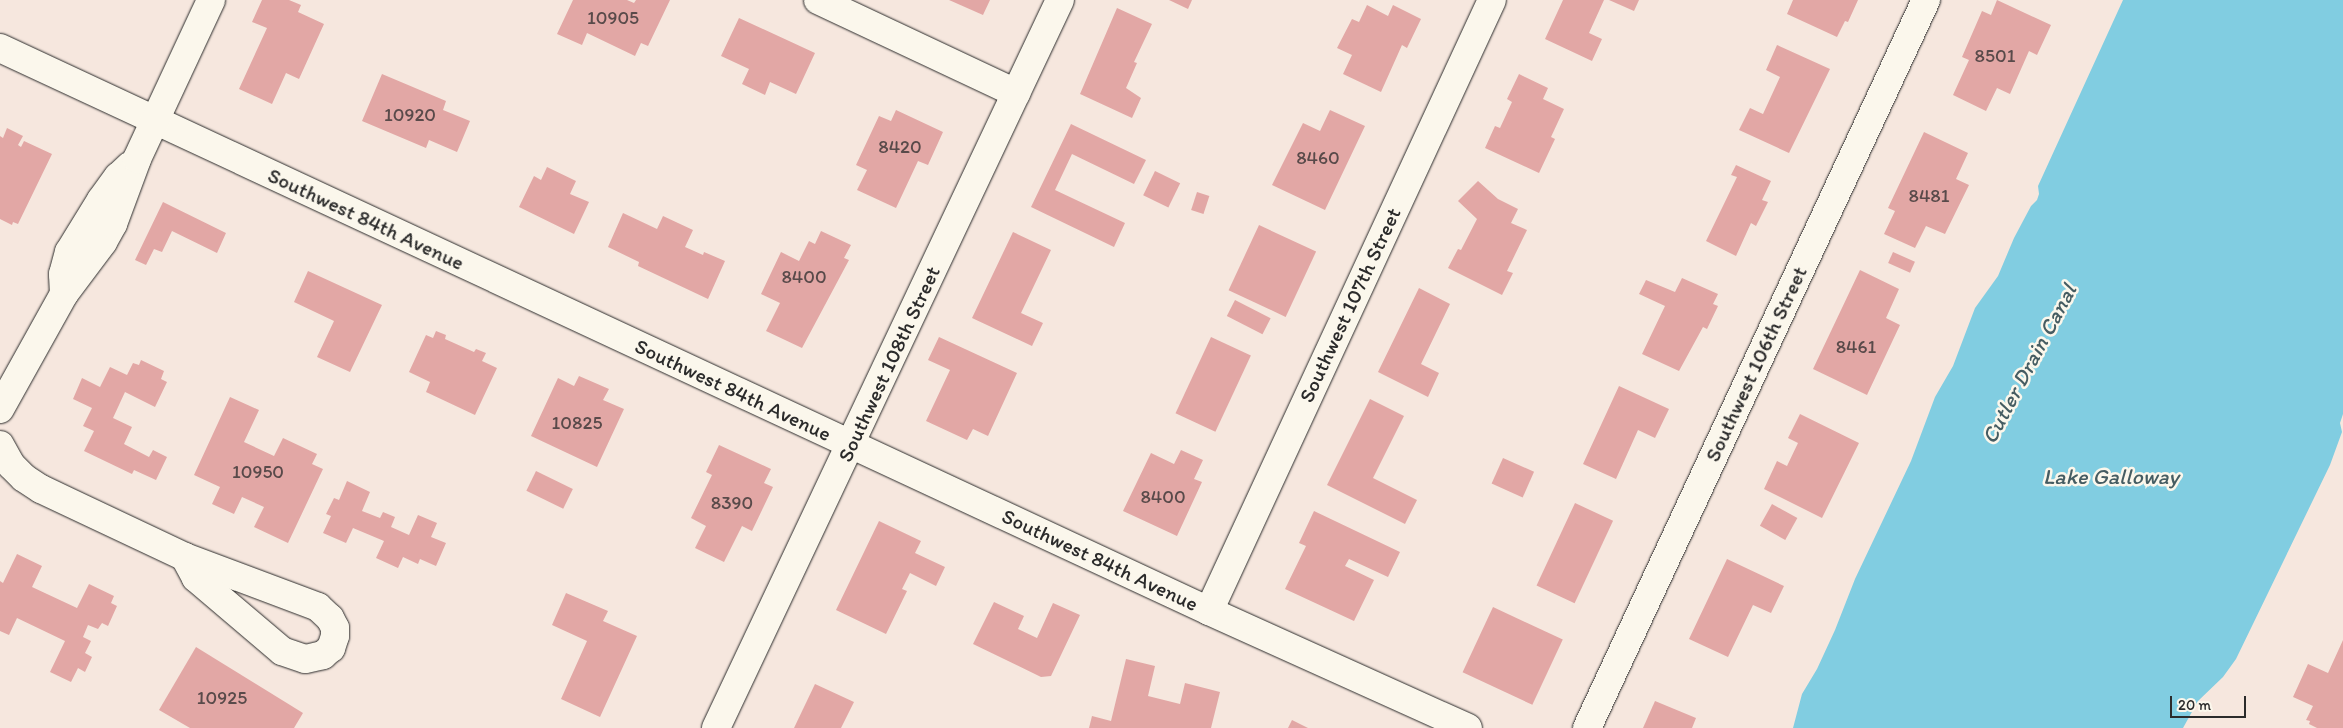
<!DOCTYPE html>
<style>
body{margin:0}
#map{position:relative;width:2343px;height:728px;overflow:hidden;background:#f6e7de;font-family:Itim,sans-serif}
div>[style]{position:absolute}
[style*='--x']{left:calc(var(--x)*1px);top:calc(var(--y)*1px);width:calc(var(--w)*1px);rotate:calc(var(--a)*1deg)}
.water>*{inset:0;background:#81cde1}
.building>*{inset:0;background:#e2a7a5;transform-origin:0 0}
.roads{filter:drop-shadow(0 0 1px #2b2b2b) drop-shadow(0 0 1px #2b2b2b)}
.minor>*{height:28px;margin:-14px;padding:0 14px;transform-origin:14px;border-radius:14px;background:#fbf7ec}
span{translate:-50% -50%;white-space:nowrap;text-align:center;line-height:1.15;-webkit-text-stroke:5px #fbf7ec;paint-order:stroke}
.number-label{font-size:19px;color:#594a4a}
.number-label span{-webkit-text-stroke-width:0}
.street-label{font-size:21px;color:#2b2b2b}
.water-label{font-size:22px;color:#455c62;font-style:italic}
.scale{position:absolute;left:2170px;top:696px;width:76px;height:22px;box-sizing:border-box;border:2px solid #2b2b2b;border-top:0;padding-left:6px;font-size:15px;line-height:18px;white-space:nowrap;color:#2b2b2b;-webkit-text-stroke:4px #fbf7ec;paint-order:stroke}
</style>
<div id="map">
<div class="water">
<i style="clip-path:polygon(2123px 0,2343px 0,2343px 414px,2340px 423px,2342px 432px,2330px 465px,2236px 659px,2223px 677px,2198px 701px,2183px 728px,1793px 728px,1802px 694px,1817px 669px,1835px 630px,1855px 579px,1911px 461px,1935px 397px,1953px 366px,1975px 308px,1998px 276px,2014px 238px,2031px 206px,2037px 200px,2039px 194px,2038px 186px)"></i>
</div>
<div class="building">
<i style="clip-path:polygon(262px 0,289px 0,301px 5px,298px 12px,324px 24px,299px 79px,286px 73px,272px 104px,239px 89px,267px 28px,252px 22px)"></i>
<i style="clip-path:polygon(573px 0,627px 0,634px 3px,636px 0,670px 0,648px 46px,641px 43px,635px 56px,587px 33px,582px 45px,557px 34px)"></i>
<i style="clip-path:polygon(949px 0,990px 0,983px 15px)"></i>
<i style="clip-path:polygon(1169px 0,1192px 0,1188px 9px)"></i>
<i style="clip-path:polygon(1563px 0,1604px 0,1589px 33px,1602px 39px,1592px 61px,1545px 39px)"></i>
<i style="clip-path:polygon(1609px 0,1639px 0,1634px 11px)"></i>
<i style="clip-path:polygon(1793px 0,1858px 0,1848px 22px,1845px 21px,1837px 37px,1787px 14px)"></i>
<i style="clip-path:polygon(1997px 0,2051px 25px,2037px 55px,2029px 51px,2010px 94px,1997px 88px,1986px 111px,1953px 95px,1969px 60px,1962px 57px,1982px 11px,1991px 15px)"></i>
<i style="clip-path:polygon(1367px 5px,1388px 16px,1393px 5px,1421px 19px,1407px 48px,1402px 45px,1381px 92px,1343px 74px,1352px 55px,1337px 48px,1352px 19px,1359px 22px)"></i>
<i style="clip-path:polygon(1117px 8px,1152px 24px,1134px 62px,1137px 63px,1126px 88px,1141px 98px,1132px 118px,1080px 94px)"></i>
<i style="clip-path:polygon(739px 18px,815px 53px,796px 94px,770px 82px,765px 95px,742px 84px,749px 69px,721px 56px)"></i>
<i style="clip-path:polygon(1777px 45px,1830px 69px,1789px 153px,1739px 130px,1750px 108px,1763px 114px,1780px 77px,1766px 70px)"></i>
<i style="clip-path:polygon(382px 74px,446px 101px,443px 110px,470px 121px,457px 152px,429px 140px,426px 148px,362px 121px)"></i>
<i style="clip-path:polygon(1519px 74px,1548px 88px,1543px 99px,1564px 109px,1551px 137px,1555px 139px,1539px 173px,1485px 148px,1495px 126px,1500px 128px,1512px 102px,1507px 99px)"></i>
<i style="clip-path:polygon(896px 110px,943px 132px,928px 165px,918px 161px,896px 208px,857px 190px,867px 170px,856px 165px,879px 116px,891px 121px)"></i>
<i style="clip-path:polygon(1330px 110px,1365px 126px,1325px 210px,1272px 185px,1303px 123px,1320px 131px)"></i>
<i style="clip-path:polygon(1071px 124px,1146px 160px,1134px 184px,1072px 154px,1055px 190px,1125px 223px,1114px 247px,1031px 207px)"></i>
<i style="clip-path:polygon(7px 128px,23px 136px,18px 145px,21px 147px,24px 141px,52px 154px,18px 224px,13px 222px,12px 225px,0 219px,0 136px,3px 138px)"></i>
<i style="clip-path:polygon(1924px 132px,1968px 153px,1956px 179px,1969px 185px,1945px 234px,1926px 226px,1915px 248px,1884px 234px,1895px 211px,1888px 208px)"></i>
<i style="clip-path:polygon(1736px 165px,1771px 181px,1762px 200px,1768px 202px,1756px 226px,1751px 223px,1736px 256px,1706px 241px,1737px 177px,1731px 175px)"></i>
<i style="clip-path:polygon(547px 167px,576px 181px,570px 194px,589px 202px,574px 234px,519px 207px,534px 176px,541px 180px)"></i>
<i style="left:1155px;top:171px;width:28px;height:27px;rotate:26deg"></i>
<i style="clip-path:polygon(1478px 181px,1498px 199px,1518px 209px,1511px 223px,1527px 230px,1507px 271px,1513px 273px,1502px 295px,1448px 268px,1458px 249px,1461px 250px,1477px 219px,1458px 201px)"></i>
<i style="left:1197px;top:192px;width:13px;height:19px;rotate:18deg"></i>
<i style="clip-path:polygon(163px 202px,226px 233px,217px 253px,172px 231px,162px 252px,154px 249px,146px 265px,135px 260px)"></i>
<i style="clip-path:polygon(623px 213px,657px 229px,663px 216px,693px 230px,685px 247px,703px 255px,704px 252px,725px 261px,708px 299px,638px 266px,639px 262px,608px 247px)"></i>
<i style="left:1259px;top:225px;width:63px;height:72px;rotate:25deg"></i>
<i style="clip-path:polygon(821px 231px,851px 245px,844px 258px,849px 260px,802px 348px,766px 331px,780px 303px,761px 294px,781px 252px,799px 261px,809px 241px,815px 244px)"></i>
<i style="clip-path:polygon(1013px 232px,1051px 250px,1021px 313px,1043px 323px,1032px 346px,972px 318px)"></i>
<i style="left:1893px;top:252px;width:24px;height:12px;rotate:24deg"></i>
<i style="clip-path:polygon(1860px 270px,1899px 289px,1886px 318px,1900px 325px,1867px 395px,1813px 369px)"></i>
<i style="clip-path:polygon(308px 271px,382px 305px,350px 372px,317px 357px,334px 321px,294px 302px)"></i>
<i style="clip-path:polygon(1682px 278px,1718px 294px,1713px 304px,1718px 306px,1707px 329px,1703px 327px,1679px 371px,1642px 354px,1665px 306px,1639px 294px,1646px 280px,1675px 292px)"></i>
<i style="clip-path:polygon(1419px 288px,1450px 304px,1421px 364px,1439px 373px,1428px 397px,1378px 372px)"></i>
<i style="left:1235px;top:300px;width:40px;height:18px;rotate:27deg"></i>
<i style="clip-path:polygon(436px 331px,446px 335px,445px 339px,474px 352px,476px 349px,486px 353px,482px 361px,497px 368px,475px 415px,426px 392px,430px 382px,409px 372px,426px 335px,433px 338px)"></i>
<i style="clip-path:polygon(939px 337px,1017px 373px,988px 436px,973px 429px,967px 440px,926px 421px,950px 370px,928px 360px)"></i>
<i style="left:1211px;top:337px;width:44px;height:84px;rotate:25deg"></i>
<i style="clip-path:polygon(141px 360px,164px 371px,161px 379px,167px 382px,155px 407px,125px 392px,113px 418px,132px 427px,124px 444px,149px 457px,153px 450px,167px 457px,156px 480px,134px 470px,132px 474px,84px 451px,94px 431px,83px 426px,92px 408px,73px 399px,82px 378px,100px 387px,110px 367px,127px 375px,133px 363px,139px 365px)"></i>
<i style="clip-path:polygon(579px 376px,609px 389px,603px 400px,624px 409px,597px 467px,531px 436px,558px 378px,574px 386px)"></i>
<i style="clip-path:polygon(1619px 386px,1669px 409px,1655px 438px,1638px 430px,1616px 479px,1583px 464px)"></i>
<i style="clip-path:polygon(230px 397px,259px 410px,244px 442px,274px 456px,283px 438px,317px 454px,312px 464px,323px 469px,288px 543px,254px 527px,264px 507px,242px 497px,234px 514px,212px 504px,220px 487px,194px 475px)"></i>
<i style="clip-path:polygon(1370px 399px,1404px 416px,1373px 478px,1417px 500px,1405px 524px,1327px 485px)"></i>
<i style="clip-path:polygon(1800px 414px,1859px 443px,1822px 518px,1764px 489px,1777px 461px,1787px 466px,1798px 443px,1788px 438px)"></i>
<i style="clip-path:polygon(719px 445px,771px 469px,764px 483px,773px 487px,752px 531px,742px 526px,724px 562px,695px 548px,706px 526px,691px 518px,712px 475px,706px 472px)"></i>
<i style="clip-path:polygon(1181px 450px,1203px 460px,1194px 479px,1202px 482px,1177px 536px,1123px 511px,1151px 453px,1174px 464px)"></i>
<i style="left:1503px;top:458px;width:34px;height:28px;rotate:24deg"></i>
<i style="left:536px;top:471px;width:41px;height:22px;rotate:26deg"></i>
<i style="clip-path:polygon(347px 481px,370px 492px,362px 511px,380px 518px,383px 512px,395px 517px,391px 527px,409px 535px,418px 515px,437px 523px,431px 537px,446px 543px,436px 566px,420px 559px,418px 564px,403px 557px,398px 568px,376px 558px,384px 541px,353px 528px,346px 543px,323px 533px,331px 516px,326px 514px,334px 498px,339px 500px)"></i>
<i style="left:1575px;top:503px;width:42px;height:91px;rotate:25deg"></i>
<i style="left:1772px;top:504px;width:29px;height:25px;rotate:29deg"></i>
<i style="clip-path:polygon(1314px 511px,1400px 552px,1388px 577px,1349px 559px,1345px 566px,1374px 580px,1354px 621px,1285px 589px,1306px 546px,1299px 543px)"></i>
<i style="clip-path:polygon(879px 521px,921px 541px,915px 553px,945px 567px,936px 586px,910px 573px,902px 589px,907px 591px,886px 634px,836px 610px)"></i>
<i style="clip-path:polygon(17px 554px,42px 566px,32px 587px,77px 608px,89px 584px,114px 596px,111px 603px,117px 606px,108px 626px,102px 623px,98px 629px,88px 625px,83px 637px,91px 641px,85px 653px,92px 657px,85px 672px,78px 668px,71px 682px,50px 672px,65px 641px,17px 618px,9px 635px,0 631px,0 581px,3px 583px)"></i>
<i style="clip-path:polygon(1727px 559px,1784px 586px,1771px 613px,1753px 605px,1728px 657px,1689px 639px)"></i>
<i style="clip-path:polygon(566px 593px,608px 611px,603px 621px,637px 636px,600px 717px,561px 699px,587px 641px,552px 625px)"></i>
<i style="clip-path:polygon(994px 602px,1024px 616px,1018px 629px,1037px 638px,1053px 603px,1080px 615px,1051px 676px,1041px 677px,973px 644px)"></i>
<i style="left:1493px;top:607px;width:77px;height:72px;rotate:25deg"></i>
<i style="clip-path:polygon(2343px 640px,2343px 728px,2317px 728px,2309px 724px,2310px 721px,2306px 720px,2313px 706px,2293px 697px,2308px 664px,2328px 673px)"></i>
<i style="clip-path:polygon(196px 647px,303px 713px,294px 728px,190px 728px,159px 710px)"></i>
<i style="clip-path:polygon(1126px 659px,1155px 666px,1148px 696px,1180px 704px,1185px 683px,1220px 692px,1211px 728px,1089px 728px,1092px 716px,1111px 721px)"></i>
<i style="clip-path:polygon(815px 684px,854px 702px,841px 728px,794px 728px)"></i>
<i style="clip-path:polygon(1655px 701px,1696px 718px,1692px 728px,1643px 728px)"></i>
<i style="clip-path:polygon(1292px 720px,1308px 728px,1288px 728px)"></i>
</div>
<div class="roads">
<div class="minor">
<i style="--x:818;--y:0;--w:219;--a:25.2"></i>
<i style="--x:0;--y:48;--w:1334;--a:24.97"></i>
<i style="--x:1209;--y:611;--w:284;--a:24.3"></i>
<i style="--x:64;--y:294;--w:20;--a:-93"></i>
<i style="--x:63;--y:274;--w:23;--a:-75"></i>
<i style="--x:69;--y:252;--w:61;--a:-58.4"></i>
<i style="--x:101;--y:200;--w:29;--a:-54"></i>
<i style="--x:118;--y:177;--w:16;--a:-43"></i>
<i style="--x:0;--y:409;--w:132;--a:-60.9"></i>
<i style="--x:64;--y:294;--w:65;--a:-53.1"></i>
<i style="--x:103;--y:242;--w:21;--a:-61"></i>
<i style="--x:113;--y:224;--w:69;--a:-69.7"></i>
<i style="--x:137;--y:159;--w:175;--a:-65"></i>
<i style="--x:0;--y:445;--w:23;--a:61"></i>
<i style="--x:11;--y:465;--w:18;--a:45"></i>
<i style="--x:24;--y:478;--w:20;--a:33"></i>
<i style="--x:41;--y:489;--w:159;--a:25.3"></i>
<i style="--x:185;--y:557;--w:142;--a:20.6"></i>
<i style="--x:318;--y:607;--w:16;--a:43"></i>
<i style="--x:330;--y:618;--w:11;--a:63"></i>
<i style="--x:335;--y:628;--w:8;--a:90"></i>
<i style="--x:335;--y:636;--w:13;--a:108"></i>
<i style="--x:331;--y:648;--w:11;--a:139"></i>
<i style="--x:323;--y:655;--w:18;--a:167"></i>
<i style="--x:305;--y:659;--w:24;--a:-161"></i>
<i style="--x:282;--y:651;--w:113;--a:-139.7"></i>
<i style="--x:196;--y:578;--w:24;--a:-118"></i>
<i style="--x:1209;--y:611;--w:673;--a:-65.15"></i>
<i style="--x:716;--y:728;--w:805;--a:-64.71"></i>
<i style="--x:1587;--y:728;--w:803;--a:-65.03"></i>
</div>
</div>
<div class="number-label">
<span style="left:613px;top:18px">10905</span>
<span style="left:1995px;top:56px">8501</span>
<span style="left:410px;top:115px">10920</span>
<span style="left:900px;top:147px">8420</span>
<span style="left:1318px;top:158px">8460</span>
<span style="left:1929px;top:196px">8481</span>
<span style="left:804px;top:277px">8400</span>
<span style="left:1856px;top:347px">8461</span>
<span style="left:577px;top:423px">10825</span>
<span style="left:258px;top:472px">10950</span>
<span style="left:1163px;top:497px">8400</span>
<span style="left:732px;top:503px">8390</span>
<span style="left:222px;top:698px">10925</span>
</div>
<div class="street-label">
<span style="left:366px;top:219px;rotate:25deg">Southwest 84th Avenue</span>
<span style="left:1350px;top:305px;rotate:-65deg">Southwest 107th Street</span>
<span style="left:889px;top:364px;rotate:-65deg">Southwest 108th Street</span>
<span style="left:1756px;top:364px;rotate:-65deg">Southwest 106th Street</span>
<span style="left:733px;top:390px;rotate:25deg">Southwest 84th Avenue</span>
<span style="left:1100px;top:560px;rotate:25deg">Southwest 84th Avenue</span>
</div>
<div class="water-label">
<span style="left:2029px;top:364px;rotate:-62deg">Cutler Drain Canal</span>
<span style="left:2111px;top:477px">Lake Galloway</span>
</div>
<div class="scale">20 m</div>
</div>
